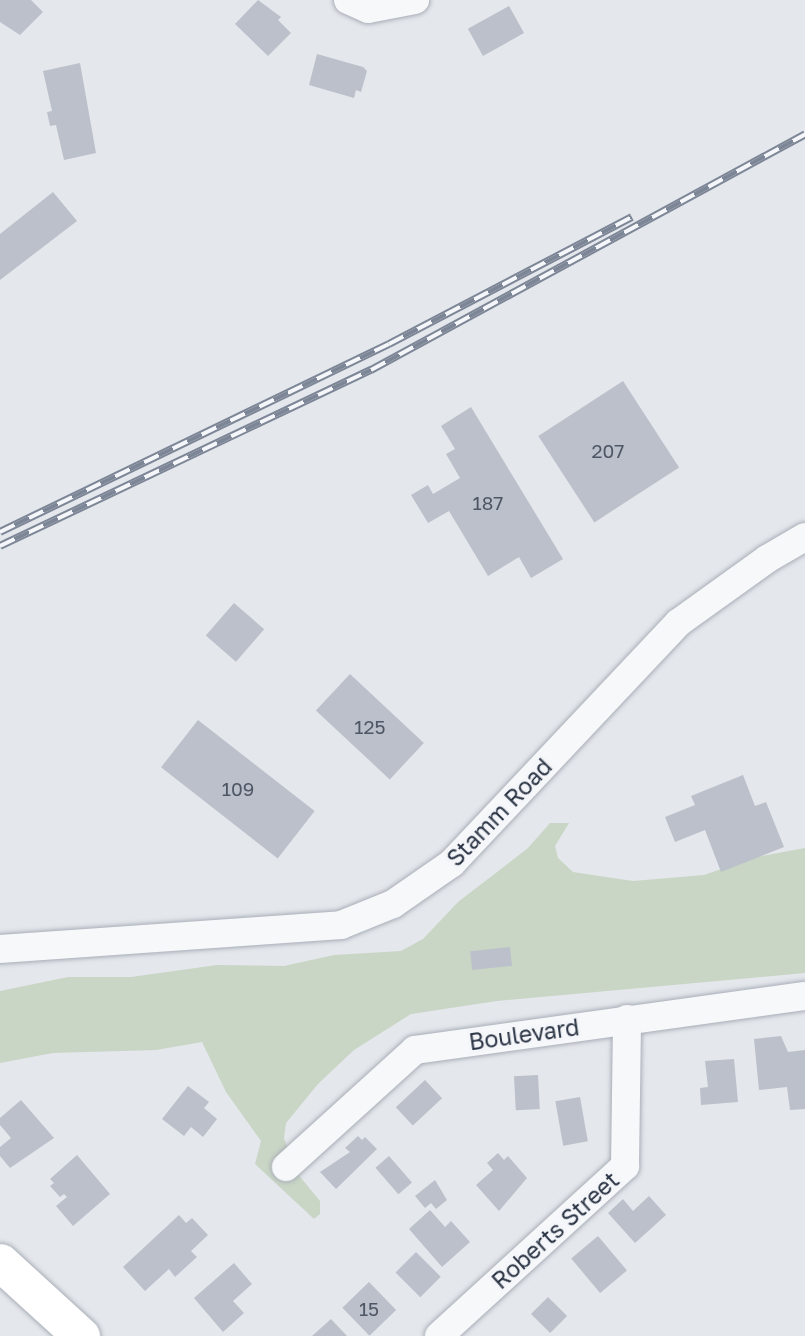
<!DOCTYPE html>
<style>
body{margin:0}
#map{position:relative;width:805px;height:1336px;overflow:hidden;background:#e4e7ec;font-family:"Golos Text",sans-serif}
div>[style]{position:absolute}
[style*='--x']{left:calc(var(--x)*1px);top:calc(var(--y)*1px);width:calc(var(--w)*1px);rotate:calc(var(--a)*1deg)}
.green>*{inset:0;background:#c9d6c5}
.building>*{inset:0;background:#bbc0ca;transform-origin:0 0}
.roads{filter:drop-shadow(0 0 2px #a9aeb7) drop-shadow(0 0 2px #a9aeb7)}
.minor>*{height:28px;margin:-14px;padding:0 14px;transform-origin:14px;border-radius:14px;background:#f7f8fa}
.major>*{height:37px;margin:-18.5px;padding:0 18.5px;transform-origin:18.5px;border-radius:18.5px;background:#fff}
.rail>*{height:8px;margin-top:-4px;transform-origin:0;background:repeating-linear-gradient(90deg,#f4f6f9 0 16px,#7d8696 0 32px);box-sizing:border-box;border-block:2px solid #7d8696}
span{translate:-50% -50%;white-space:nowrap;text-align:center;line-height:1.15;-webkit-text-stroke:7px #f4f6f9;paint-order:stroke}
.number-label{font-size:19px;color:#4f5766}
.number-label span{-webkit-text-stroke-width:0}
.street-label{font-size:23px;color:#2b3445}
</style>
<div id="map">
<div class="green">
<i style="clip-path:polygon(550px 823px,569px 823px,555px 846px,558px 858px,573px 872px,633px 881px,704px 875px,756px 857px,805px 848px,805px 973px,497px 1001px,411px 1014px,354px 1050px,318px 1084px,286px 1123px,284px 1138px,296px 1172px,320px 1201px,320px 1214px,314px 1219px,255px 1164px,261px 1141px,226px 1092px,202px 1042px,156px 1050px,53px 1053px,0 1063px,0 991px,68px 977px,131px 977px,217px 965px,284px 966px,334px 955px,401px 951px,423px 939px,458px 902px,528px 848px)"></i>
</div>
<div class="building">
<i style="clip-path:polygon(0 0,31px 0,43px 12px,20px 35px,0 22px)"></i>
<i style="clip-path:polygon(258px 0,281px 17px,278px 20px,291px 33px,268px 56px,235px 24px)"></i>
<i style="left:509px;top:6px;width:31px;height:47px;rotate:61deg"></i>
<i style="clip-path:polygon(317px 54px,363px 67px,367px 71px,361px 92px,356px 90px,354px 98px,309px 85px)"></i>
<i style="clip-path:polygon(80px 63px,96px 153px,64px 160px,56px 125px,50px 126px,47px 112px,52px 111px,43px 71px)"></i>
<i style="clip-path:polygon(53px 192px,77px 221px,0 280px,0 234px)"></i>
<i style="left:623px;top:381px;width:103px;height:101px;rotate:57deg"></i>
<i style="clip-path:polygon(471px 407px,563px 559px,531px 578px,519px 557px,488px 576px,449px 511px,428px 523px,411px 495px,428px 485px,433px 494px,460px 478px,446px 454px,455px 449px,441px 426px)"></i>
<i style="left:234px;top:603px;width:40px;height:43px;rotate:41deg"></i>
<i style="left:350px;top:674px;width:101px;height:50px;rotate:43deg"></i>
<i style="left:198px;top:720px;width:148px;height:60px;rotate:38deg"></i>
<i style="clip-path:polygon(743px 775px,755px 806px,766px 802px,784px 847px,721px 872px,705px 830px,675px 842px,665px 817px,695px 805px,691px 796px)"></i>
<i style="left:510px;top:947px;width:19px;height:40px;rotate:84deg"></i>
<i style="clip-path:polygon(781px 1036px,788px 1052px,805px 1050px,805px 1109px,790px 1110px,787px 1087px,759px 1090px,754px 1039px)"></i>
<i style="clip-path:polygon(734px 1059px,738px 1102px,701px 1105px,700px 1088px,708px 1087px,705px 1061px)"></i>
<i style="left:538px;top:1075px;width:34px;height:24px;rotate:87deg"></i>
<i style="left:425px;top:1080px;width:25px;height:40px;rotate:47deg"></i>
<i style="clip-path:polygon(188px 1086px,209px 1102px,204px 1108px,217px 1119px,203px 1137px,191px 1127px,184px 1136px,162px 1119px)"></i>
<i style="left:580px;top:1097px;width:45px;height:25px;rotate:80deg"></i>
<i style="clip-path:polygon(21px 1100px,54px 1138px,10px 1168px,0 1156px,0 1147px,11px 1138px,0 1125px,0 1118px)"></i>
<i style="clip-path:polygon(358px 1136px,362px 1140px,365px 1137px,377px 1149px,336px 1189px,320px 1172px,350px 1152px,345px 1148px)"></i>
<i style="clip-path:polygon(498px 1153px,504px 1160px,508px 1156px,527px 1178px,499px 1211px,476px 1185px,493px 1170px,487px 1163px)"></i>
<i style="clip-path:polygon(77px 1155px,110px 1194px,73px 1226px,56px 1206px,67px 1197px,64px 1194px,60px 1197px,50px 1186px,54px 1183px,50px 1179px)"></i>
<i style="left:389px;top:1156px;width:35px;height:18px;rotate:49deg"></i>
<i style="clip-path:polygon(435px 1180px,447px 1200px,436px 1209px,431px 1203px,425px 1208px,415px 1196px)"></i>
<i style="clip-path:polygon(649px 1196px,666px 1215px,635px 1243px,608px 1213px,623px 1199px,633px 1211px)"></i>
<i style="clip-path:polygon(430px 1210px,445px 1227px,451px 1221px,470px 1242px,442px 1267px,409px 1229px)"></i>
<i style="clip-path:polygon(179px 1215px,186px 1223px,192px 1218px,208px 1235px,191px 1251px,197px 1257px,175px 1277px,169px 1269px,145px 1291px,123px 1267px)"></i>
<i style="left:598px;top:1236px;width:45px;height:35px;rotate:50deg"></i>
<i style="left:416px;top:1252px;width:35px;height:29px;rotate:45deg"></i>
<i style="clip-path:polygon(234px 1263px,252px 1284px,233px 1301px,244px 1313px,223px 1332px,194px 1298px)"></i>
<i style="left:369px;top:1282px;width:39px;height:37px;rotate:46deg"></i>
<i style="left:548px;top:1297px;width:27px;height:24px;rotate:45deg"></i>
<i style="clip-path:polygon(331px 1319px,347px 1336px,312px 1336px)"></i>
</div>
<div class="roads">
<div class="minor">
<i style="--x:348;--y:0;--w:22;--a:24"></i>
<i style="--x:368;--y:9;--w:48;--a:-10.8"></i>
<i style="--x:0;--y:949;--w:342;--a:-4"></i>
<i style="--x:341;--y:925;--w:56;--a:-22"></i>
<i style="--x:393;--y:904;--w:72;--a:-34.8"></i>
<i style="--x:452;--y:863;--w:330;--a:-46.7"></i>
<i style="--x:678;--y:623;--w:110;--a:-35.7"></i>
<i style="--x:767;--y:559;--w:44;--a:-30.1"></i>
<i style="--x:286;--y:1167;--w:174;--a:-42.2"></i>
<i style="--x:415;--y:1050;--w:394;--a:-7.9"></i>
<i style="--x:439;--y:1336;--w:252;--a:-42.4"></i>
<i style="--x:625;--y:1166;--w:147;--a:-89.2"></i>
</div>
<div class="major">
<i style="--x:0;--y:1262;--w:110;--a:42.4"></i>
</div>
</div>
<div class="rail">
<i style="--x:0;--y:532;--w:432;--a:-25.8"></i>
<i style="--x:389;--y:344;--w:274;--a:-27.6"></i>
<i style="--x:0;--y:546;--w:411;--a:-25.4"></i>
<i style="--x:371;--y:370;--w:494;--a:-28.5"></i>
</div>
<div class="number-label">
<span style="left:608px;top:451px">207</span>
<span style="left:488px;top:503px">187</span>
<span style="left:370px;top:727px">125</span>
<span style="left:238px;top:789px">109</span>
<span style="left:369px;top:1309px">15</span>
</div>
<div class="street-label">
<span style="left:499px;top:812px;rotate:-46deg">Stamm Road</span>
<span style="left:524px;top:1034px;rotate:-8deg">Boulevard</span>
<span style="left:555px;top:1230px;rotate:-42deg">Roberts Street</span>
</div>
</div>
